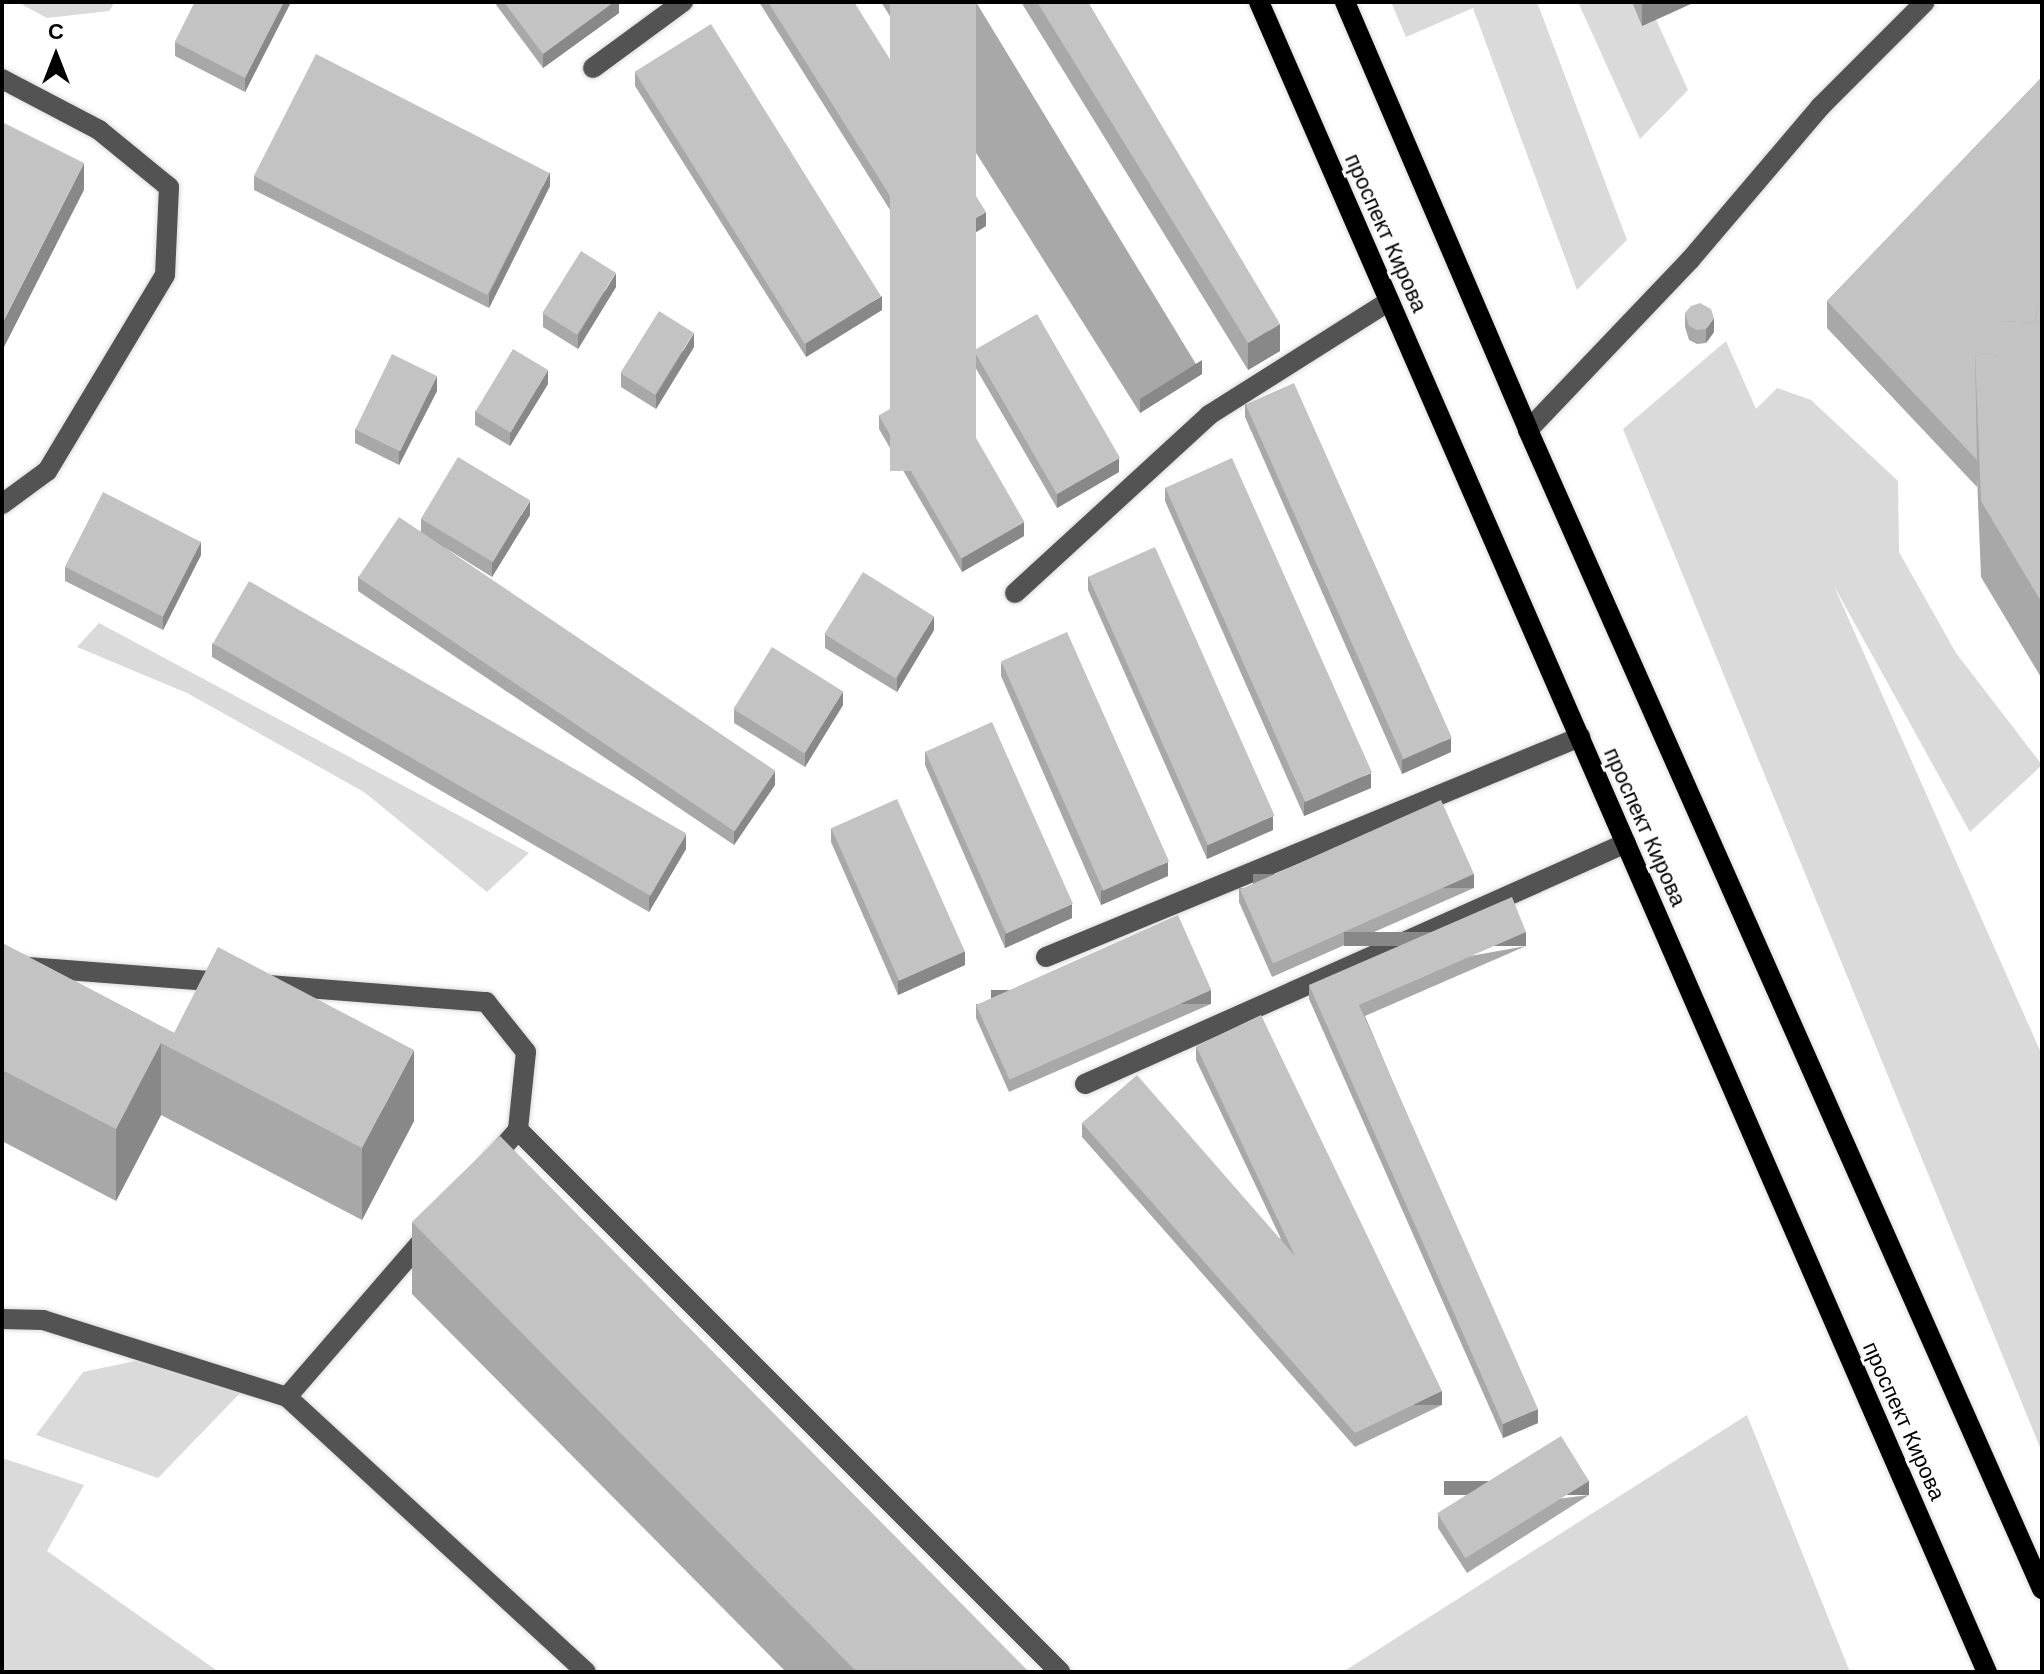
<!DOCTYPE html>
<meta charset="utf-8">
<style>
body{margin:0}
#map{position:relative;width:2044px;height:1674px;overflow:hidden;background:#fff;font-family:Helvetica,sans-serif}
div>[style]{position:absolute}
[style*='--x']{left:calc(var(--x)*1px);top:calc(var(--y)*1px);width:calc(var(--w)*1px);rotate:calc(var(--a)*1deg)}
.green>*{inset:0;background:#dadada}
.roads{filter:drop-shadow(0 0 2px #dbdbdb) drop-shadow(0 0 2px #dbdbdb)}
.minor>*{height:20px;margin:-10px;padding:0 10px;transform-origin:10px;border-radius:10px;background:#535353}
.major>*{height:20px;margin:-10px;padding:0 10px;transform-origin:10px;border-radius:10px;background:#000}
.wall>*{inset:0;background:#a8a8a8}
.shaded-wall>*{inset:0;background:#888;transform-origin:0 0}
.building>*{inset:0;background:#c3c3c3;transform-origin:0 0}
span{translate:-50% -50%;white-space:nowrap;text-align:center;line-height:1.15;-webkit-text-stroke:6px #fff;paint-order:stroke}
.street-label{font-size:22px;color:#000}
.frame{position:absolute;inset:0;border:4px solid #000;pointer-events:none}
.north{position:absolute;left:16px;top:16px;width:80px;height:80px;-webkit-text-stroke:6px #fff;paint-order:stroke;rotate:0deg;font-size:22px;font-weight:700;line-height:32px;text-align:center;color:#000}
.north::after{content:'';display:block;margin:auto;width:28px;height:36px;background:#000;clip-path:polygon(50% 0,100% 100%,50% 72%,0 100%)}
</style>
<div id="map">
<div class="green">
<i style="clip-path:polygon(17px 2px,115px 2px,109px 11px,47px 18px)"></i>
<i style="clip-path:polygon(1391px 2px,1537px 2px,1627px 240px,1577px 290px,1473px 8px,1406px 37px)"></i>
<i style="clip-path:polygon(1578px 2px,1648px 2px,1688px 90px,1640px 139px)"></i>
<i style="clip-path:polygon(1726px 341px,1756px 409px,1777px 388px,1811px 400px,1898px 481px,1899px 552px,1956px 653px,2042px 765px,1970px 832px,1834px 586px,2042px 1055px,2042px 1452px,1623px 429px)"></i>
<i style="clip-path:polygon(99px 623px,529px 853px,487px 892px,364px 792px,187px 693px,77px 647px)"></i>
<i style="clip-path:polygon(182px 1351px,245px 1388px,158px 1478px,36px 1435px,83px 1372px)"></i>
<i style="clip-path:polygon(1747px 1415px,1850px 1672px,1346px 1670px)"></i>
<i style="clip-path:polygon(2px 1458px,84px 1485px,47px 1551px,219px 1672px,2px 1672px)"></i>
</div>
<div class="roads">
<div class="minor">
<i style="--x:593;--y:68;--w:112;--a:-36.3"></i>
<i style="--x:2;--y:79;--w:110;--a:27.7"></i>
<i style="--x:99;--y:130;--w:90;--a:39.2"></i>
<i style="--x:169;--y:187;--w:88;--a:92.6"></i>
<i style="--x:165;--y:275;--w:229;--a:121"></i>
<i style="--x:47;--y:471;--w:56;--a:143.7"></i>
<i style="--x:1528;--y:430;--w:235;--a:-46.4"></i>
<i style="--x:1690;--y:260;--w:201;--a:-49.6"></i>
<i style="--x:1820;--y:107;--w:148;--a:-45"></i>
<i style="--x:1015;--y:593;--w:263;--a:-42.5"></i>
<i style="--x:1209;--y:415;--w:213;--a:-32.3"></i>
<i style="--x:1046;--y:957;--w:578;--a:-22.39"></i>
<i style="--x:2;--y:965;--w:224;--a:4.4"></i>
<i style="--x:269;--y:985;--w:218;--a:4.5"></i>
<i style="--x:486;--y:1002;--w:64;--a:51.3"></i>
<i style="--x:526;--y:1052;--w:78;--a:95.9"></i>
<i style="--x:518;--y:1130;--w:44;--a:131.3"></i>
<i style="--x:1085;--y:1084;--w:592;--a:-24.01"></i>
<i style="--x:518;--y:1130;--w:767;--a:45"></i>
<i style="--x:2;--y:1319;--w:41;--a:1.4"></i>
<i style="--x:43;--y:1320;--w:256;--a:17.5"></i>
<i style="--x:287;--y:1397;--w:406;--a:42.6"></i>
<i style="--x:287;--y:1397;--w:217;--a:-49.1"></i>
</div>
<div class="major">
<i style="--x:1259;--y:2;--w:1822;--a:66.45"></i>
<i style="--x:1345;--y:2;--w:465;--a:66.8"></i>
<i style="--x:1528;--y:430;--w:1268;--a:66.08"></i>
</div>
</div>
<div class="wall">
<i style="clip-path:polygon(195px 2px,291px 2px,245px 92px,175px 56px,175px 42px)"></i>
<i style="clip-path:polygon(494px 2px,619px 2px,619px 13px,543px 68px)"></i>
<i style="clip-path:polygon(759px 2px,854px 2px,986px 226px,924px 264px)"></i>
<i style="clip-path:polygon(881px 2px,976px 2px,1202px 374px,1140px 413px)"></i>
<i style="clip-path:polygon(1021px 2px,1088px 2px,1280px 351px,1248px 370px)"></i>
<i style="clip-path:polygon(1632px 2px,1695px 2px,1642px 26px)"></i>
<i style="clip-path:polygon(635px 72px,882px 310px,806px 357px,635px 86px)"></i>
<i style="clip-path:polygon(2042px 77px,2042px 679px,1981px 577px,1977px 477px,1977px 487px,1827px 328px,1827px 301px)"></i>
<i style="clip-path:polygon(254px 176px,550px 186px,489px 308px,254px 190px)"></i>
<i style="clip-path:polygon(616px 287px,578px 349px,543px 327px,543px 313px)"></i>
<i style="clip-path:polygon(1685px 313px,1714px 332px,1706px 343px,1697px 344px,1689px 340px,1685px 327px)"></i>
<i style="clip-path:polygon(694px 347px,656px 409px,621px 387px,621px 373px)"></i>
<i style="clip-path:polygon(974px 351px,1119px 472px,1057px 508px,974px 365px)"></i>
<i style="clip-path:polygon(548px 384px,510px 446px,475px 425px,475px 411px)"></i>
<i style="clip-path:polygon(437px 391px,399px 465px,355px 443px,355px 429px)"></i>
<i style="clip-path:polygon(1245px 403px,1451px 752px,1402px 774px,1245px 417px)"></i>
<i style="clip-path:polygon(879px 415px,1024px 536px,962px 572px,879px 429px)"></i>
<i style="clip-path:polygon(1165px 487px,1371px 788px,1304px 816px,1165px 501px)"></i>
<i style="clip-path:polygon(530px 515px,492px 577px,444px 547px,775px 785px,734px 845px,358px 591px,358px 577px,421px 531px,421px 519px)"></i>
<i style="clip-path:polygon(201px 555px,163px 630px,65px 581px,65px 567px)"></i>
<i style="clip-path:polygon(1088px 576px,1273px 830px,1207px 859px,1088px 590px)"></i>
<i style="clip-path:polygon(934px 630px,897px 692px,825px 648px,825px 634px)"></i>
<i style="clip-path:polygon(212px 643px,686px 849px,649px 912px,212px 657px)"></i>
<i style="clip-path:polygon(1001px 662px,1168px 876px,1101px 905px,1001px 676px)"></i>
<i style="clip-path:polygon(843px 705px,805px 767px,734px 723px,734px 709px)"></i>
<i style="clip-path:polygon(925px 751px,1072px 918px,1005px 948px,925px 765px)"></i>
<i style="clip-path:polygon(831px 828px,965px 965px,898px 995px,831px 842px)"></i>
<i style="clip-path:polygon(1239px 888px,1474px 888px,1272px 977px,1239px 902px)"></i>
<i style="clip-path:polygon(2px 943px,174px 1033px,414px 1121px,362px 1220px,161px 1115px,116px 1201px,2px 1141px)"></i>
<i style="clip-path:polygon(1526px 946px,1365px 1016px,1538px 1423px,1503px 1438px,1309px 999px,1309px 985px)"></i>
<i style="clip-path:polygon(976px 1004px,1211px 1004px,1009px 1092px,976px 1018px)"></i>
<i style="clip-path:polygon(1196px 1046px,1442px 1405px,1355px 1447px,1082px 1137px,1082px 1123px,1281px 1239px,1196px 1060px)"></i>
<i style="clip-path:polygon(412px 1222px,1029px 1672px,786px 1672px,412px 1294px)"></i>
<i style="clip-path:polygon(1589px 1495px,1467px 1573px,1438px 1528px,1438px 1514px)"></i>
</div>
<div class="shaded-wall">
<i style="clip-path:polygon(284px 2px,291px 2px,245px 92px,245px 78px)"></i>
<i style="clip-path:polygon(614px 2px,619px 2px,619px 13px,543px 68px,543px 54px)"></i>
<i style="clip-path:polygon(1642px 2px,1695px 2px,1642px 26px)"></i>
<i style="clip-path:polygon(84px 163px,84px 190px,2px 351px,2px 324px)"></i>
<i style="clip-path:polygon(550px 172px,550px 186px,489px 308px,489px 294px)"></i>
<i style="clip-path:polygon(986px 212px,986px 226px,924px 264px,924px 250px)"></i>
<i style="clip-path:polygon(616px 273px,616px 287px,578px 349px,578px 335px)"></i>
<i style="clip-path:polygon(882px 296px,882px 310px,806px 357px,806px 343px)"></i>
<i style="clip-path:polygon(1714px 318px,1714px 332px,1706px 343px,1706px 329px)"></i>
<i style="clip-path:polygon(1280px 324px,1280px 351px,1248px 370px,1248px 343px)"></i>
<i style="clip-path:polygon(694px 333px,694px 347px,656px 409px,656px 395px)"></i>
<i style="clip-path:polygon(1202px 360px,1202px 374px,1140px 413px,1140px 399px)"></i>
<i style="clip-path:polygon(548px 370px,548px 384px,510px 446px,510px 432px)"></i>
<i style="clip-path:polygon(437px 376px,437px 391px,399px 465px,399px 451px)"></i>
<i style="clip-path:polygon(1119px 458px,1119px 472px,1057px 508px,1057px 494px)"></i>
<i style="clip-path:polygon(530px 501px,530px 515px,492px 577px,492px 563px)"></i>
<i style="clip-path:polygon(1024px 522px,1024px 536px,962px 572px,962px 558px)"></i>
<i style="clip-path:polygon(201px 541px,201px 555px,163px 630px,163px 616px)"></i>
<i style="clip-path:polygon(934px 616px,934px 630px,897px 692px,897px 678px)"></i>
<i style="clip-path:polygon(843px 691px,843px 705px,805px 767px,805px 753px)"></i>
<i style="clip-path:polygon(1451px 738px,1451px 752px,1402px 774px,1402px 760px)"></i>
<i style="clip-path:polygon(775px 771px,775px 785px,734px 845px,734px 831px)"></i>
<i style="clip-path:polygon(1371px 773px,1371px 788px,1304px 816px,1304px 802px)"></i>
<i style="clip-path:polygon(1273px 816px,1273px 830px,1207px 859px,1207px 845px)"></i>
<i style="clip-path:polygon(686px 834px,686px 849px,649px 912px,649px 898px)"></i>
<i style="clip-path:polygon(1168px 862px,1168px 876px,1101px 905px,1101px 891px)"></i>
<i style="left:1474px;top:874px;width:14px;height:221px;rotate:90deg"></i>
<i style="clip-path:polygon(1072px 904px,1072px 918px,1005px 948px,1005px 934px)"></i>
<i style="left:1526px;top:932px;width:14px;height:182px;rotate:90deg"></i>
<i style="clip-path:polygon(965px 951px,965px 965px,898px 995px,898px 981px)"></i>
<i style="left:1211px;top:990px;width:14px;height:220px;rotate:90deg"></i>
<i style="clip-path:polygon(161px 1043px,161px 1115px,116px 1201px,116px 1129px)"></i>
<i style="clip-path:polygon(414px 1050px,414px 1121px,362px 1220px,362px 1148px)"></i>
<i style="left:1442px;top:1391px;width:14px;height:97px;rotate:90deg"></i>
<i style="clip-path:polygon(1538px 1409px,1538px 1423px,1503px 1438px,1503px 1424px)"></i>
<i style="left:1589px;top:1481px;width:14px;height:145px;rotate:90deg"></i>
</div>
<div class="building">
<i style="clip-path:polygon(195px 2px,284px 2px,245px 78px,175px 42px)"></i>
<i style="clip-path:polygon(504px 2px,614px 2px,543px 54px)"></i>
<i style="clip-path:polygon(768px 2px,854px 2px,986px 212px,924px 250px)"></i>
<i style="left:890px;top:2px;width:86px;height:469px"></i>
<i style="clip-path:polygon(1037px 2px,1088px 2px,1280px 324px,1248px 343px)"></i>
<i style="left:711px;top:24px;width:321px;height:90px;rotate:58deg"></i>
<i style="left:316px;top:54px;width:262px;height:137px;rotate:27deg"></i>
<i style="clip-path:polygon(2042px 77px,2042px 301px,2038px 301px,2035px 323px,1999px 321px,1999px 356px,1975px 352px,1977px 460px,1827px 301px)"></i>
<i style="clip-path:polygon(2px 122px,84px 163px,2px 324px)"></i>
<i style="left:581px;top:251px;width:41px;height:73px;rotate:32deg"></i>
<i style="clip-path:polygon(2038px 301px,2042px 301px,2042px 603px,1981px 501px,1975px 352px,1999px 356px,1999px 321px,2035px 323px)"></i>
<i style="clip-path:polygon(1700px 303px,1711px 309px,1714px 318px,1706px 329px,1697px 330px,1689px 326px,1685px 313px,1691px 306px)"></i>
<i style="left:659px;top:311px;width:41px;height:73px;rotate:32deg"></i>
<i style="left:1037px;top:314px;width:166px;height:73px;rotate:60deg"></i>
<i style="left:513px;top:349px;width:41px;height:73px;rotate:31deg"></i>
<i style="left:392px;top:354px;width:50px;height:84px;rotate:26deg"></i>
<i style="left:942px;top:379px;width:165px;height:73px;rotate:60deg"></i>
<i style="left:1294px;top:383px;width:388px;height:53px;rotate:66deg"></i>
<i style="left:458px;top:457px;width:84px;height:72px;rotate:31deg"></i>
<i style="left:1232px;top:458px;width:344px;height:73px;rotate:66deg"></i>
<i style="left:103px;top:492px;width:110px;height:84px;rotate:27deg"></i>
<i style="left:399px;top:517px;width:454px;height:73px;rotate:34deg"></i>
<i style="left:1155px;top:547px;width:294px;height:73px;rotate:66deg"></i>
<i style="left:863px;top:572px;width:84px;height:73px;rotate:32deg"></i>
<i style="left:249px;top:581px;width:505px;height:72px;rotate:30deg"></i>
<i style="left:1067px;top:632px;width:251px;height:72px;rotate:66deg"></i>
<i style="left:772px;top:647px;width:84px;height:73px;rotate:32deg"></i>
<i style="left:992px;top:722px;width:199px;height:73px;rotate:66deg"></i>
<i style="left:897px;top:799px;width:167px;height:72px;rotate:66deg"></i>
<i style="left:1441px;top:800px;width:81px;height:220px;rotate:66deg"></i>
<i style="clip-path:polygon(1512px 897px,1526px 932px,1359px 1005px,1538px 1409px,1503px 1424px,1309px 985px)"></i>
<i style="left:1178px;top:915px;width:82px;height:221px;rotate:66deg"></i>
<i style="clip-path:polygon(2px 943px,174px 1033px,218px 947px,414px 1050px,362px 1148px,161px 1043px,116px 1129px,2px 1070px)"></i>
<i style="clip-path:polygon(1261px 1015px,1442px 1391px,1355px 1433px,1082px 1123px,1137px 1075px,1295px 1256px,1196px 1046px)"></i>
<i style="clip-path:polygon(500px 1136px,1029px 1672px,857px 1672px,412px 1222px)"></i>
<i style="left:1561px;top:1436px;width:53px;height:146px;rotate:58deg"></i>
</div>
<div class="street-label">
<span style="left:1386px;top:233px;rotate:66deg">проспект Кирова</span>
<span style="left:1645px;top:827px;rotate:66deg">проспект Кирова</span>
<span style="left:1904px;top:1421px;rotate:66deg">проспект Кирова</span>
</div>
<div class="frame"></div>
<div class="north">С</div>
</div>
